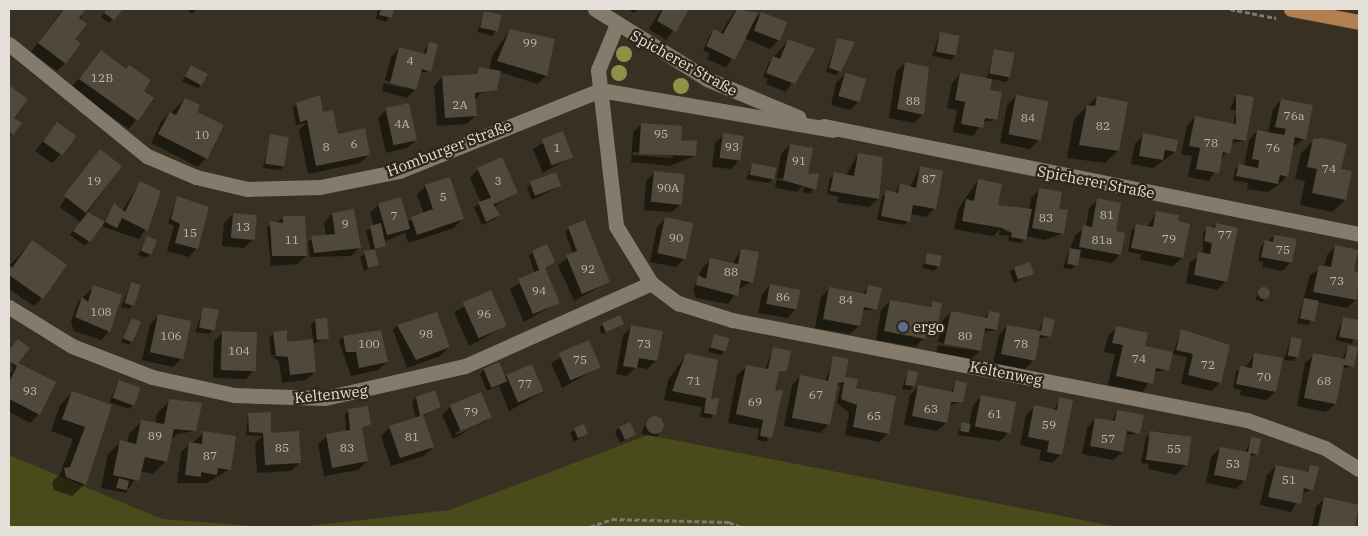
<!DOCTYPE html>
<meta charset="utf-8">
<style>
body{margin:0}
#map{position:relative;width:1368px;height:536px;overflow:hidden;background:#383123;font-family:"IBM Plex Serif",serif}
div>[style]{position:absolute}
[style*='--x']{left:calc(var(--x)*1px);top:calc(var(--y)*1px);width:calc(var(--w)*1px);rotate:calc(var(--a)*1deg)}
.green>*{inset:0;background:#4a4b1b}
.shadow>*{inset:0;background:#0007;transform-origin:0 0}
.building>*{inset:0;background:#50483a;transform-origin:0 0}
.round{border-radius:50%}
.path>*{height:3px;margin-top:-1.5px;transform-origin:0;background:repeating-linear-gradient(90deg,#7f796d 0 5px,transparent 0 7.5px)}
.street>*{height:15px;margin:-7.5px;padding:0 7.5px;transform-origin:7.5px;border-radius:7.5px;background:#847b6c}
.primary>*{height:15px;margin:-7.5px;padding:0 7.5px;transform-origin:7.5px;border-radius:7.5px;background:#b28050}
.trees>*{width:16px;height:16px;margin:-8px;border-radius:50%;background:#919047}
.dots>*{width:14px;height:14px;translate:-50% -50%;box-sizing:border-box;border:2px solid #2e271a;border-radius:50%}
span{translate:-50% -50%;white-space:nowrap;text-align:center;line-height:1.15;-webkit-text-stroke:4.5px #2e271a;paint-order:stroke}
.number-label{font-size:12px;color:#bfb9b0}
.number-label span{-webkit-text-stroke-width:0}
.street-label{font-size:15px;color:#e4dfd7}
.poi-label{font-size:15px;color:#e4dfd7}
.left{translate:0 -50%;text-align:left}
.frame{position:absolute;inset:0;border:10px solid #e4dfd7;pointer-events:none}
</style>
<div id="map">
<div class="green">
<i style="clip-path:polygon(648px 435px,1118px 527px,300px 527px,450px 510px)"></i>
<i style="clip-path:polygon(9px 455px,162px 519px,267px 527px,9px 527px)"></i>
</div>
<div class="shadow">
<i style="clip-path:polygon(63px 9px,84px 9px,65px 63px,57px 71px,31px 52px)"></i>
<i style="clip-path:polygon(107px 9px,121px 9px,109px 23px,101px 17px)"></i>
<i style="clip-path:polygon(186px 9px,197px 9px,192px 14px)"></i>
<i style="clip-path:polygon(378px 9px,393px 9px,386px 22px,376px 19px)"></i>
<i style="clip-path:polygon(627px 9px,638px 9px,634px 13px)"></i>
<i style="clip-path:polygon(661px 9px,688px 9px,666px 40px,649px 29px)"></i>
<i style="clip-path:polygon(736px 9px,756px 14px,752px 22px,761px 13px,779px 40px,770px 49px,744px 38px,726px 68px,707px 59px,710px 54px,703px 50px,710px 35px,714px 31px,720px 34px)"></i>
<i style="clip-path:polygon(485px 12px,501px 16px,493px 36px,477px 32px)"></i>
<i style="clip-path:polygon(510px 30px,554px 40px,546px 76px,537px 84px,500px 72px,496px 89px,481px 93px,474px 101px,475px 116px,467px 124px,437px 126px,434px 86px,442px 77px,474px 77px,480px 68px,489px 70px,492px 56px)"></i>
<i style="clip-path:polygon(940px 33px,955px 55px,951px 60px,932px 56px)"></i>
<i style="clip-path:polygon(837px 39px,840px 71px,836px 75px,826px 72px)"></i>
<i style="clip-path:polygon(788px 41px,813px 50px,786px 92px,766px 84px,768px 79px,763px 77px,769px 62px)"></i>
<i style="clip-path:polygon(429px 43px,430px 71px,419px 73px,415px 89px,407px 98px,382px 91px,384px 83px,411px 90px,385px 80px,391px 57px,399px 48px,423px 54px)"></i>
<i style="clip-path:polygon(995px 51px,1010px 77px,1006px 82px,991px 79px,989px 91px,996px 120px,983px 122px,973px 136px,953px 132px,957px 110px,947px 108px,952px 83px,960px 74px,986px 79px)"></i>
<i style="clip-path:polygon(101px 52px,152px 98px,129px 129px,71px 88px)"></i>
<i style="clip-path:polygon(905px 63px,922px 115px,914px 123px,889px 118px,896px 72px)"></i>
<i style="clip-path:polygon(191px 67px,202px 84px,198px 88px,182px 81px)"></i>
<i style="clip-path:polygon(845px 74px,858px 102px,850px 110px,831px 105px,836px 83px)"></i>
<i style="clip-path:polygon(10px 87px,13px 118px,20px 123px,9px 137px)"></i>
<i style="clip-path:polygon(1236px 95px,1245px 141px,1231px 143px,1209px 181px,1188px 177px,1192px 156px,1181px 154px,1187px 126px,1195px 117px,1233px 125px,1236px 111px,1230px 109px)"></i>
<i style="clip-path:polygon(1016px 96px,1039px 140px,1030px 149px,1000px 143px,1007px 105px)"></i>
<i style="clip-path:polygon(1097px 97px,1118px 151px,1105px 163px,1067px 158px,1074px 119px)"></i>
<i style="clip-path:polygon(185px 99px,195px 112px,206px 158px,198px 167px,151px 143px,161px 122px)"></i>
<i style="clip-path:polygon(1281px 100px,1305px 139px,1292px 147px,1287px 176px,1278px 185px,1268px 192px,1247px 189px,1248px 183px,1233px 180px,1235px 169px,1244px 166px,1249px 140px,1257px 131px,1268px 133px,1273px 109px)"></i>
<i style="clip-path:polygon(297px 104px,323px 115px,337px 135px,369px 155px,360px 163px,308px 174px,299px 130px,306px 123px,296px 125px,293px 108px)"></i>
<i style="clip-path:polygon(387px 109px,416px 140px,407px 148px,386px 153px,378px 118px)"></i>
<i style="clip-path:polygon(57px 124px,60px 155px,52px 163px,35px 151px)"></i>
<i style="clip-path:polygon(evenodd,642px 124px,680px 145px,694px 156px,670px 166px,631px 162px,633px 132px,642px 124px,633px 152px,673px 156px,673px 158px,632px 155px,633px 152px)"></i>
<i style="clip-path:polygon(562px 132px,572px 156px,543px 173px,533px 149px)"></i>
<i style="clip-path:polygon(724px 135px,739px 160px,731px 169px,712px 167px,715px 143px)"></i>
<i style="clip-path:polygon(1144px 135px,1177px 141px,1175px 152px,1153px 168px,1131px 164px,1135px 143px)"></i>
<i style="clip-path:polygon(271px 136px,284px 166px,280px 170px,263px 168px)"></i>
<i style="clip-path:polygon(1313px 141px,1345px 200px,1332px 212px,1300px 205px,1305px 181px,1295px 179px,1301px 153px)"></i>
<i style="clip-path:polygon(evenodd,790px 145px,807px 175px,818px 175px,811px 194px,803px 192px,804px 185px,797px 192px,775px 188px,781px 154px,790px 145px,777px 178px,801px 181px,801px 184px,777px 180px,777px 178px)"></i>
<i style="left:100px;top:151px;width:26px;height:69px;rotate:36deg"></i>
<i style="clip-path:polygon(858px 154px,878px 199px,869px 207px,837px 202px,839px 197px,827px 194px,830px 177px,846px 175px)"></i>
<i style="clip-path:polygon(752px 165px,773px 179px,769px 183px,746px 179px)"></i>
<i style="clip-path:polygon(920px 167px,935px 208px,926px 217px,910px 214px,905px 225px,877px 220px,882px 196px,895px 193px,900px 184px,910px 187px)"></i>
<i style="clip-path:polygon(evenodd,478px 169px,516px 193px,494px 207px,499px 215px,495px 219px,482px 225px,474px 207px,481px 203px,470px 178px,478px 169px,508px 196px,508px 199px,488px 207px,487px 205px,508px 196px)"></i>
<i style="clip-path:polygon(655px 172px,681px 204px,672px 212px,644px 210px,646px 181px)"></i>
<i style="clip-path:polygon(978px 180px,997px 206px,1029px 210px,1031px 198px,1040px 189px,1057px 212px,1063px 233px,1045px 240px,1026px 236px,1021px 243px,1008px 241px,1009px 236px,999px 235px,1000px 229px,993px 236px,954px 229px,958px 209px)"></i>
<i style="clip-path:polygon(140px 183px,149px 213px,154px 216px,139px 239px,101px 226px,85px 246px,70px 235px,87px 213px,104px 222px,114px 205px,122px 211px)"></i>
<i style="clip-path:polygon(531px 184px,560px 186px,532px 200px,527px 188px)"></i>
<i style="clip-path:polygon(426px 186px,462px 219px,454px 228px,408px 243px,405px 233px,384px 242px,375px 251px,378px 264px,364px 271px,360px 257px,371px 251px,366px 231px,374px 226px,370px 213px,379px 204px,407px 222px,424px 214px,417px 194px)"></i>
<i style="clip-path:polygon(177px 197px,197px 248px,189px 257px,167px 251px,174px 226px,168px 223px)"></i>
<i style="clip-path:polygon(1098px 200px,1120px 254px,1112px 263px,1078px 257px,1072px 269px,1063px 268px,1075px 235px,1086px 227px,1089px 208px)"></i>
<i style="clip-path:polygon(1157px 212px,1177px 222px,1182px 258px,1173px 266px,1140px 260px,1141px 254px,1128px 252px,1132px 229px,1147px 227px)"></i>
<i style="clip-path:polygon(233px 214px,253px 240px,244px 248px,222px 246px,224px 223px)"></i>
<i style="clip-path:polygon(332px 214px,360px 247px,351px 256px,310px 257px,308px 241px,326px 236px,324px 223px)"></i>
<i style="clip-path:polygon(284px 218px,306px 256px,297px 264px,271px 266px,267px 227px)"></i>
<i style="clip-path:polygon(666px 218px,685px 258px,676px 267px,650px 262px,657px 227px)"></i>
<i style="clip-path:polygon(1216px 225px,1226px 281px,1217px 290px,1186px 283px,1190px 262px,1203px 254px,1203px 232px)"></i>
<i style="clip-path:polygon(569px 228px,608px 282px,574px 301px,558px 265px,573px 254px,565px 232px)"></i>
<i style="clip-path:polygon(1274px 236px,1291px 262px,1282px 271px,1262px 267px,1263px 262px,1258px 261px,1261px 246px)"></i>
<i style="clip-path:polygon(147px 238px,150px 254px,146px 258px,138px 255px)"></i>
<i style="clip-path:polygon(32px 242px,42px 298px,34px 306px,9px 289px,9px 266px)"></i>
<i style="clip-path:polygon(1335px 247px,1352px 272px,1359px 274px,1356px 300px,1347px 308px,1317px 302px,1309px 325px,1297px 323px,1310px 275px,1324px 267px,1327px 255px)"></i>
<i style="clip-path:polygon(741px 250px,751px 282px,738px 290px,728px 304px,696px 298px,693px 290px,702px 268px,711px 260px,732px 264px)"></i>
<i style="clip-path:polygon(533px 252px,553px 262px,544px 268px,559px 302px,524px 322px,510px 289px,535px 274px,529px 256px)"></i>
<i style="clip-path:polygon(928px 254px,938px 267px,934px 271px,922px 268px)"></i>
<i style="clip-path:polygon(1015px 268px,1032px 274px,1014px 283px,1010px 272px)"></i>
<i style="clip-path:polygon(131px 283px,133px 305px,129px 309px,121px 307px)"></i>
<i style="clip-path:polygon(770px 285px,795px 310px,787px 318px,758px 313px,762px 294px)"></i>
<i style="clip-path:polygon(94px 287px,109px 331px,101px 340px,74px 331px,71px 322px,78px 302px)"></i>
<i style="clip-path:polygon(868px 287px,876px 309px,861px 311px,859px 326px,850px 334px,815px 328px,821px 297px,830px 288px,863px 294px)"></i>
<i style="clip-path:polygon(1262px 288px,1269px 291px,1262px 302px,1255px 299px)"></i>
<i style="clip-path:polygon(490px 292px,505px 326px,469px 346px,454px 312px)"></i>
<i style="clip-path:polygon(890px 301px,928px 308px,933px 303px,940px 304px,937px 323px,927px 326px,924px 338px,915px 347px,876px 340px,881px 310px)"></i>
<i style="clip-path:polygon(204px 308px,213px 330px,209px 334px,195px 332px)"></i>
<i style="clip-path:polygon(951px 312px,984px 319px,989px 312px,996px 330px,983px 332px,980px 351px,971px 359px,936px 353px,938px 345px,975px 351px,938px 342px,942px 321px)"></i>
<i style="clip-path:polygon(159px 315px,182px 358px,173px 367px,142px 360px,150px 324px)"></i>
<i style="clip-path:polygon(1343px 318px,1359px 321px,1352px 344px,1335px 340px)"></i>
<i style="clip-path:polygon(132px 319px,133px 341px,129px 345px,121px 342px)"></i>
<i style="clip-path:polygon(1044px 319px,1050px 336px,1038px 339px,1034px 360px,1025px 369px,993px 363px,999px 335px,1007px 326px,1038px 332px)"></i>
<i style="clip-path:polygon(315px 321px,328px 338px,312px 344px,315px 372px,306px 380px,282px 383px,279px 361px,272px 357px,279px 355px,271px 355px,269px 337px,274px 333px,286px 344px,313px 341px,311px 325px)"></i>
<i style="clip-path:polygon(622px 323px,602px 334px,599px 328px,603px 324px)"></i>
<i style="clip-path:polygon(397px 326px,404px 326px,449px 347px,440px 356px,407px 368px,393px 330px)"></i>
<i style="clip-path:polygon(632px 326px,656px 361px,647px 369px,636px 367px,627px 376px,616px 374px,623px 335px)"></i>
<i style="clip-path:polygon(1116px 328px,1143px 347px,1173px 353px,1181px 331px,1220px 382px,1212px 391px,1181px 384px,1187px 357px,1171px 354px,1168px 370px,1154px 372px,1143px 392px,1108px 385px,1115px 354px,1104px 352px,1108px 336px)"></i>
<i style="clip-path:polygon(223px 333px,254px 370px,246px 379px,213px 378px,214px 341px)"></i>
<i style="clip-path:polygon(714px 336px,725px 351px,721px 355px,708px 352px)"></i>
<i style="clip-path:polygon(343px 337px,353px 338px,387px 362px,378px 370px,351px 376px,339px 341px)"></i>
<i style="clip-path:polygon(1291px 338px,1297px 357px,1293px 361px,1284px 360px)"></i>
<i style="clip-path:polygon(589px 342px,599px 367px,562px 388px,551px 363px)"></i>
<i style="clip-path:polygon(14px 344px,17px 364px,39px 414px,30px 423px,9px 412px,9px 375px,13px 370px,9px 351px)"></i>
<i style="clip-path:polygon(1348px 346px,1353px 366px,1342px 369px,1335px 404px,1326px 412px,1297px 406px,1305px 363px,1314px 355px,1342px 360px)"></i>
<i style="clip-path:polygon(773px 349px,786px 370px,777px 374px,767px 442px,757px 440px,759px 429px,728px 423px,737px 375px,746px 367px,765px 370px)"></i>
<i style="clip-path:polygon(1255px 354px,1275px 392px,1266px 400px,1240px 395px,1241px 390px,1233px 388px,1236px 371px,1245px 368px)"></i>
<i style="clip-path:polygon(686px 355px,709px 400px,718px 400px,711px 419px,700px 417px,702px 407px,664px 400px,668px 380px)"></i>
<i style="clip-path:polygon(834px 357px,844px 378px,888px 433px,879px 442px,845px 435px,849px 413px,837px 403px,841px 385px,836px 385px,828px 425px,820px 433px,784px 426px,792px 385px,800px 377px,825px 382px)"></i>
<i style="clip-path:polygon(484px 370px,506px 376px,543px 392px,509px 411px,499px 386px,487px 391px,480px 374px)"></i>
<i style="clip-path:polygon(908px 372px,914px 386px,910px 390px,902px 389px)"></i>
<i style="clip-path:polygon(119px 381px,133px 405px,129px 409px,109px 402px)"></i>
<i style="clip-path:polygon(956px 382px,962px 401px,949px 406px,946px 423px,937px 431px,904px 425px,910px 395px,918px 387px,951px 393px)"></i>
<i style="clip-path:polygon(73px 392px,110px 406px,85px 484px,72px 496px,54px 490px,52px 482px,60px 474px,73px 439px,51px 431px,60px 405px)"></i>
<i style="clip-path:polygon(982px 396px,1008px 433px,1000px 441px,957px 435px,962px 424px,969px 425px,973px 405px)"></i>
<i style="clip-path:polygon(416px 398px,439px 407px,423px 416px,433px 447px,424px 456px,391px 466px,381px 436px,390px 427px,416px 419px,412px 402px)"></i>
<i style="clip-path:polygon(1060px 399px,1061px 454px,1052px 463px,1039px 460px,1041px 450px,1020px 445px,1026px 415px,1035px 407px,1054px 410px)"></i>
<i style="clip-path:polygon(170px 401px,195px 431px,177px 434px,170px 441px,166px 461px,153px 474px,140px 471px,126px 493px,101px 488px,108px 454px,121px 442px,127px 443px,129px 434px,142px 421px,155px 424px,157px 413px)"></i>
<i style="clip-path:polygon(evenodd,451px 406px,491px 418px,453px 439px,442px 415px,451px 406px,482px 421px,482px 424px,456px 435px,455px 433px,482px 421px)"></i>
<i style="clip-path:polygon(349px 411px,370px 424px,361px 429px,367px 461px,358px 470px,324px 476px,318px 444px,327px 436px,346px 432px,345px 415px)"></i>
<i style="clip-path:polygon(1117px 411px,1139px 433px,1125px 435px,1122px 452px,1113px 460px,1082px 454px,1087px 428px,1095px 419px,1112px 422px)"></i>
<i style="clip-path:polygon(248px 415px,300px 462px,291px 471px,257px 473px,255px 443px,262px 436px,246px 435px)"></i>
<i style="clip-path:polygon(648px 419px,664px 420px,657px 437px,641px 434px)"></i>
<i style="clip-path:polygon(584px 425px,587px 434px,574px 442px,570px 433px)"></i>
<i style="clip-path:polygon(619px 428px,634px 435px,620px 443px,615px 432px)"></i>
<i style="clip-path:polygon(1163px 432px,1191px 438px,1185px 466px,1176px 475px,1148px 469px,1149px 464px,1141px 463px,1146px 437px)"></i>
<i style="clip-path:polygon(204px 433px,230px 469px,207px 483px,177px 483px,181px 452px)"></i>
<i style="clip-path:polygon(1251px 439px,1257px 454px,1249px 457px,1245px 480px,1236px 489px,1206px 483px,1211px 457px,1220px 449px,1245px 453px)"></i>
<i style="clip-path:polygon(1276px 466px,1306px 473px,1310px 467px,1312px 490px,1302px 493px,1291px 512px,1260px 505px,1267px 475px)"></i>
<i style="clip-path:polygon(1325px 498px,1359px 506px,1354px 527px,1312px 527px,1316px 507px)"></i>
</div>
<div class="building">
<i style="clip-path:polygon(64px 9px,86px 9px,79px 18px,87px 24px,75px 39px,81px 43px,66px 64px,38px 43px)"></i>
<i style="clip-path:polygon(107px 9px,123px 9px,114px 20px,104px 13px)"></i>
<i style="clip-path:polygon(381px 9px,394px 9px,392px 18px,379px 15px)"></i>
<i style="clip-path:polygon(663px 9px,689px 9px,676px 32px,657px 21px)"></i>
<i style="clip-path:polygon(737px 9px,758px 13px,735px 60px,706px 46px,714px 29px,723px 34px)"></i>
<i style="left:484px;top:11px;width:18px;height:17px;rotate:13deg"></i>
<i style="left:761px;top:12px;width:28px;height:20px;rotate:21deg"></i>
<i style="clip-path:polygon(510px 29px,555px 39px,547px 76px,497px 61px)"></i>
<i style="left:940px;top:32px;width:20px;height:20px;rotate:11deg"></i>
<i style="clip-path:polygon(837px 38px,855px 42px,841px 72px,829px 68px)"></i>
<i style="clip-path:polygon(788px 39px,815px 49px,795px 84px,766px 73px,773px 56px,780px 59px)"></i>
<i style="clip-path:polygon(429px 42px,438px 44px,431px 72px,422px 69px,416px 90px,390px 83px,399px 47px,426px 54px)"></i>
<i style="left:994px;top:49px;width:21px;height:25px;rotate:11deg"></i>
<i style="clip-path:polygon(101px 50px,126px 69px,129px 65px,151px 80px,144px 91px,154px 98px,138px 121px,79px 79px)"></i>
<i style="clip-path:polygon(905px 62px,929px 67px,924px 115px,897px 109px)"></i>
<i style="left:191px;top:65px;width:19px;height:13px;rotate:28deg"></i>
<i style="clip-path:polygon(479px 67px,501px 71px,497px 90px,475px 93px,477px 116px,445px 118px,442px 76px,477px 74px)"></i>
<i style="left:845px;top:73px;width:22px;height:24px;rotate:16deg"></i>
<i style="clip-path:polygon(960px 73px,992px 79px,990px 90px,1002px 92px,997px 120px,985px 118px,983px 128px,961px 124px,965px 102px,955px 100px)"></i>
<i style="clip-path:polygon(10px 86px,28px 99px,14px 118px,22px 123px,13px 135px,9px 132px)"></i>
<i style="clip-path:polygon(1236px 94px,1254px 97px,1246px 141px,1233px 139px,1230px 154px,1223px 152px,1219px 173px,1196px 169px,1200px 148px,1189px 146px,1195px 116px,1236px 124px)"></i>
<i style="clip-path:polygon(320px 95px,323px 112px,333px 110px,338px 134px,365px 128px,370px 155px,316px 166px,307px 120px,300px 122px,296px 103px)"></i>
<i style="left:1016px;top:95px;width:33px;height:40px;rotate:11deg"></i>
<i style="clip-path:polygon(1097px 96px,1128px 102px,1119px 151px,1079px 145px,1087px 105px,1095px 106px)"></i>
<i style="clip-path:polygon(185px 98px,200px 105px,197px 112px,224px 125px,207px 159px,158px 134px,170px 112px,176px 115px)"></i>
<i style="clip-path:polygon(1281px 99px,1313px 105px,1306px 140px,1295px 137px,1288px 177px,1280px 175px,1278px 184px,1236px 176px,1239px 164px,1258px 168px,1259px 160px,1252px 159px,1257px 130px,1284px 135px,1286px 129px,1275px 127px)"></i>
<i style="left:409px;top:103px;width:38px;height:24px;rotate:78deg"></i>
<i style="left:57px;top:122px;width:24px;height:24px;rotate:36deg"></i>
<i style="clip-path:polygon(641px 123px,682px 126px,681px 141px,697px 140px,696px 156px,639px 154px)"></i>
<i style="left:563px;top:131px;width:28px;height:23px;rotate:69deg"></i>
<i style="left:723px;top:133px;width:21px;height:25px;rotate:8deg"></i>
<i style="clip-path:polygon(1143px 133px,1178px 140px,1176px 152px,1165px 150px,1163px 160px,1139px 156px)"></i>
<i style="left:270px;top:134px;width:19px;height:30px;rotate:9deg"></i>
<i style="clip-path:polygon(1323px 138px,1347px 144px,1341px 169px,1352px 171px,1346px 200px,1312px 193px,1317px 169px,1307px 167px,1313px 139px)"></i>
<i style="clip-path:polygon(790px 144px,813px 148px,808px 174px,819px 173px,816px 190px,783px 180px)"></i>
<i style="left:100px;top:149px;width:28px;height:59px;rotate:38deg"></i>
<i style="clip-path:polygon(858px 153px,883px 157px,879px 199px,830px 191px,834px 172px,854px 176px)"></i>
<i style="clip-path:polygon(502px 157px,518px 193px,493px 204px,500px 215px,486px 222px,478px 202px,491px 198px,477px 168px)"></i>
<i style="left:752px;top:163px;width:25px;height:12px;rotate:11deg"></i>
<i style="clip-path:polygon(920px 166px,943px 171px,936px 209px,913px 205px,910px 222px,881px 216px,886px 190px,898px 193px,900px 183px,916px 188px)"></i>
<i style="left:654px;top:171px;width:31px;height:31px;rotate:6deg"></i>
<i style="left:556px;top:172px;width:15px;height:28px;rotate:70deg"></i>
<i style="clip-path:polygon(450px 177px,464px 219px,417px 235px,411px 217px,433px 209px,425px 185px)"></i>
<i style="clip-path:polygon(978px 179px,1002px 184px,998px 205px,1032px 209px,1026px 240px,1011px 237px,1012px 233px,1002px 228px,962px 221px,966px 199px,974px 201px)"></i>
<i style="clip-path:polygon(140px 181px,161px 191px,148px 231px,122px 218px,117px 228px,105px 222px,90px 242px,73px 231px,88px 212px,105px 222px,114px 203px,125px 212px)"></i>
<i style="clip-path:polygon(1039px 188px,1062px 192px,1059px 209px,1068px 210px,1064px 234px,1032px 228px)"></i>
<i style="clip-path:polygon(177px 196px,209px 207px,198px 249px,175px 243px,180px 224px,171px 219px)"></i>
<i style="left:401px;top:197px;width:33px;height:24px;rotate:74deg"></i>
<i style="clip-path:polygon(1097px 198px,1121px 203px,1116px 231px,1125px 233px,1121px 255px,1079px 247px,1083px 225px,1092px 227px)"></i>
<i style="clip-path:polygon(354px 209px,361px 248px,314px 253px,311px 236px,335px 234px,332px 213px)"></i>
<i style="clip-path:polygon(1156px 211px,1179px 215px,1178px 221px,1190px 224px,1183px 258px,1131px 248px,1136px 224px,1153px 227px)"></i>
<i style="left:233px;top:213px;width:24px;height:25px;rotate:5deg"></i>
<i style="clip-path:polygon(283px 216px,305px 216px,307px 256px,272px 256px,270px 221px,283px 223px)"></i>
<i style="left:665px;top:217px;width:29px;height:37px;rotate:12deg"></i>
<i style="clip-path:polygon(585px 220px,610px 282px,582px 294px,566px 255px,577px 251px,568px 227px)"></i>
<i style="clip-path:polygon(381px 223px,386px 246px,375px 249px,379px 265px,368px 268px,364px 251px,375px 249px,370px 226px)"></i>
<i style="clip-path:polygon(1216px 223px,1238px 228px,1227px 282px,1194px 275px,1198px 252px,1210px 254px,1212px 243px,1204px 241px,1207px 226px,1215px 228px)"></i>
<i style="clip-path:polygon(1274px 235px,1297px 239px,1292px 263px,1261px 257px,1265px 240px,1273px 242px)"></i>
<i style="left:147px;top:236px;width:11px;height:16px;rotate:22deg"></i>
<i style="clip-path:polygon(32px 240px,67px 265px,43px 299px,9px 275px,9px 264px,12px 268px)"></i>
<i style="clip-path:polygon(547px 244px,555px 262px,545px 268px,560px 303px,533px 314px,518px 279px,539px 270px,532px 251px)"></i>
<i style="clip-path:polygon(1335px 245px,1358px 250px,1354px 271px,1359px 273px,1357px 300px,1313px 292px,1319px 265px,1331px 267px)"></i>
<i style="left:1070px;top:248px;width:11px;height:16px;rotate:10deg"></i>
<i style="clip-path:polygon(741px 249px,759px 252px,753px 283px,741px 280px,738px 296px,696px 285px,698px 275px,706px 279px,710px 258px,738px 264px)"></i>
<i style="left:927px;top:253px;width:15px;height:11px;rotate:11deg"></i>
<i style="left:1030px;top:262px;width:13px;height:17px;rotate:72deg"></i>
<i style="left:131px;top:282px;width:10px;height:22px;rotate:17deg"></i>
<i style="left:770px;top:284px;width:31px;height:20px;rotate:11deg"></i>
<i style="clip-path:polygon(93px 285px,122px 295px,110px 332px,75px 317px,82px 297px,88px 302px)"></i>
<i style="clip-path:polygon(868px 285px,882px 288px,877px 310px,864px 307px,860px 326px,823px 319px,829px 287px,866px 294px)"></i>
<i class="round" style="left:1258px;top:287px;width:12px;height:12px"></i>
<i style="left:491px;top:290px;width:39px;height:31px;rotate:66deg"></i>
<i style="left:1304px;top:298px;width:15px;height:21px;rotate:11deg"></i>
<i style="clip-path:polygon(890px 300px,931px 307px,932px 301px,942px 303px,938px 323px,928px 321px,925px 339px,884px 331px)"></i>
<i style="left:203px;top:307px;width:16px;height:21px;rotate:11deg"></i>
<i style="clip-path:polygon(951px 311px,987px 318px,989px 311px,1000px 313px,997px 330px,985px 328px,981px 351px,944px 344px)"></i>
<i style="clip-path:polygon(437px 312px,450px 347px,416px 360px,397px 325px)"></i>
<i style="left:158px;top:314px;width:34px;height:39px;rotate:12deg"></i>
<i style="left:620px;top:315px;width:10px;height:20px;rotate:66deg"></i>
<i style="clip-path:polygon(1044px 317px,1055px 320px,1051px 337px,1040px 335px,1035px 361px,1001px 354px,1007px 325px,1041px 331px)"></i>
<i style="clip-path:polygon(1343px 317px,1359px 320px,1358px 340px,1339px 337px)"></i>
<i style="left:132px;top:318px;width:10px;height:22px;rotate:24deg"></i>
<i style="left:327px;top:318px;width:21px;height:12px;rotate:85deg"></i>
<i style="clip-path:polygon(631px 325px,663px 331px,657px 361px,639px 358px,637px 368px,623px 366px)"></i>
<i style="clip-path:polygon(1116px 326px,1148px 333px,1145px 346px,1173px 352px,1169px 371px,1156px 368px,1153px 384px,1116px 376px,1123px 345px,1112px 343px)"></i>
<i style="clip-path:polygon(1181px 329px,1230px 345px,1221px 383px,1188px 375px,1193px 354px,1176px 350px)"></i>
<i style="clip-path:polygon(287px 330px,287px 342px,313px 339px,316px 372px,290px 375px,288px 357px,276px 356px,273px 332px)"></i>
<i style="clip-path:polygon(381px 330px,388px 362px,359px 368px,356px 352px,346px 352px,343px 336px)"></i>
<i style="left:222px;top:331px;width:35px;height:39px;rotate:2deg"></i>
<i style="left:714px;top:334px;width:16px;height:14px;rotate:15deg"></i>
<i style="left:1291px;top:337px;width:11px;height:19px;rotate:10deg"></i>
<i style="clip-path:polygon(18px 339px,30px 348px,18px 363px,56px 382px,40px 415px,9px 399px,9px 382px,17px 366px,11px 362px,9px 365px,9px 350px)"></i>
<i style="left:589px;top:340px;width:30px;height:33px;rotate:67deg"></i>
<i style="clip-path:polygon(1348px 345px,1358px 347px,1354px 367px,1344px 365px,1336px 404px,1304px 398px,1313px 353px,1345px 359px)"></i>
<i style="clip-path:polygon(773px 347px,791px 351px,787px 371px,779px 372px,775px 391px,783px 390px,772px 438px,760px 436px,763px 420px,736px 414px,746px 365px,768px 369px)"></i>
<i style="clip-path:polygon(686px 353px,718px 360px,711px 399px,719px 398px,716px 415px,704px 413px,706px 398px,672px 391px)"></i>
<i style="clip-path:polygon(1254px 353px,1283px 358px,1276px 392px,1236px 384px,1240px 366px,1252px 368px)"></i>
<i style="clip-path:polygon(833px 356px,849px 359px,845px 377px,858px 379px,856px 388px,896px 396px,889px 434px,853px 427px,857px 405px,841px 399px,844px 382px,838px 383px,830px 425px,792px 418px,800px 375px,828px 381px)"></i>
<i style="left:499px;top:362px;width:21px;height:17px;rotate:67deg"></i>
<i style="left:532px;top:364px;width:30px;height:28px;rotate:67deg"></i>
<i style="left:908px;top:370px;width:10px;height:15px;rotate:11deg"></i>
<i style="left:119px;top:380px;width:23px;height:19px;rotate:20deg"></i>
<i style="clip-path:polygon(956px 380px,967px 383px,963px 402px,951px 402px,947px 423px,912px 416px,918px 385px,953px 392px)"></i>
<i style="clip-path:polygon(435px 390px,441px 407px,423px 415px,434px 447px,400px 458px,389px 426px,420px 416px,416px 397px)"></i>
<i style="clip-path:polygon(72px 391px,112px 405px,86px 485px,66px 477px,64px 468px,70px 467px,85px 427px,62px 419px)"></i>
<i style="left:481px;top:392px;width:28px;height:34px;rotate:67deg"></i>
<i style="left:981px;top:395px;width:36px;height:32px;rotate:11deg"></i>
<i style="clip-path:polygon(1059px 397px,1073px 400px,1062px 455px,1047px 452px,1049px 441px,1028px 437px,1034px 405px,1057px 410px)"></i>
<i style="clip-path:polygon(169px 399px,202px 403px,196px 431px,174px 429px,167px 462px,145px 457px,139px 481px,113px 475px,120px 440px,136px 444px,141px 420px,164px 424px)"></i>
<i style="clip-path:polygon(368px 406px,371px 424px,362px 428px,368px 461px,332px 468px,326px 434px,350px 430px,348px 409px)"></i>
<i style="clip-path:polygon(1117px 410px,1144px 415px,1140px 434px,1127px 431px,1123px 452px,1090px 446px,1095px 418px,1115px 421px)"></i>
<i style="clip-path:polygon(271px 412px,271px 433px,299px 431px,301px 463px,265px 465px,263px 433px,249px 432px,248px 413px)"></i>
<i class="round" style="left:646px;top:416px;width:18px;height:18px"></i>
<i style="left:630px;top:422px;width:14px;height:12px;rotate:65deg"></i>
<i style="left:962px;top:422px;width:9px;height:9px;rotate:13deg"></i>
<i style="left:584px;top:424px;width:11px;height:11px;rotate:68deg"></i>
<i style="clip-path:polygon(203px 431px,236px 436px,231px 470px,218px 468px,217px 475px,201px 472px,201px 477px,185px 475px,189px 442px,202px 444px)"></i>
<i style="left:1150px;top:431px;width:42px;height:29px;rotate:8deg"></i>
<i style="clip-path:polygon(1251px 437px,1261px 439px,1258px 455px,1251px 453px,1246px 481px,1214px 475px,1220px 447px,1248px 452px)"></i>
<i style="clip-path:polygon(1276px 465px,1308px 472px,1310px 465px,1319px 467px,1313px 491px,1304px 488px,1301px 504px,1268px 497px)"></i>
<i style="clip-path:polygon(119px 478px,129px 481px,127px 490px,116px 488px)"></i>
<i style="clip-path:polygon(1324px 497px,1359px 505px,1355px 527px,1318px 527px)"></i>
</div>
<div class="path">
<i style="--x:1230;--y:9;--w:47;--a:11.1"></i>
<i style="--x:590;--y:527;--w:23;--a:-20"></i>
<i style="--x:612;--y:519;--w:117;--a:1.5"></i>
<i style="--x:729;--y:522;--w:12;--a:24"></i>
</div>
<div class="street">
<i style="--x:595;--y:9;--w:132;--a:32"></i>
<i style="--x:707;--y:79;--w:99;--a:22.7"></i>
<i style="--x:617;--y:24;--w:50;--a:112.4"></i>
<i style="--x:598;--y:70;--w:157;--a:83.4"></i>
<i style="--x:616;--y:226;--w:67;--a:58.4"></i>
<i style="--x:651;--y:283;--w:34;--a:37"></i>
<i style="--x:678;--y:303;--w:57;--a:17.5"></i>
<i style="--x:732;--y:320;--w:525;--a:10.99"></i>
<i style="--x:1247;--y:420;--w:83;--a:19.7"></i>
<i style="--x:1325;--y:448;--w:40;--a:32"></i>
<i style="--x:9;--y:44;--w:178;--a:39.1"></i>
<i style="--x:147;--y:156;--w:53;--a:23.2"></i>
<i style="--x:196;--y:177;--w:52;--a:13.2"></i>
<i style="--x:247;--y:189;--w:73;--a:-1.6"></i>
<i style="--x:320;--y:187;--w:81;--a:-11.4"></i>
<i style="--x:399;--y:171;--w:217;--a:-21.9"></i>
<i style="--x:600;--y:90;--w:236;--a:9.7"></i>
<i style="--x:824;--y:126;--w:546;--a:11.41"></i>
<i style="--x:9;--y:307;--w:74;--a:31.8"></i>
<i style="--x:72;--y:346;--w:86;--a:21.2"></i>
<i style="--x:152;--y:377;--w:84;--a:12.4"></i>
<i style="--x:234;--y:395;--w:91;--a:1.9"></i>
<i style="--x:325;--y:398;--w:144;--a:-12.9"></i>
<i style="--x:465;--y:366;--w:204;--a:-24"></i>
</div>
<div class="primary">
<i style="--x:1291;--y:9;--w:69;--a:10.8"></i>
</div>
<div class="trees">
<i style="left:624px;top:54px"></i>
<i style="left:619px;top:73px"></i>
<i style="left:681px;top:86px"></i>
</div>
<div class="dots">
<i style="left:903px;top:327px;background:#5c6f8a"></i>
</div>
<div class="number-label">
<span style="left:530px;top:43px">99</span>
<span style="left:410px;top:61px">4</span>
<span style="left:102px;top:78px">12B</span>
<span style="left:913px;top:101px">88</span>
<span style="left:460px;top:105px">2A</span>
<span style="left:1294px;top:116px">76a</span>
<span style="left:1028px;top:118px">84</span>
<span style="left:402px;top:124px">4A</span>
<span style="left:1103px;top:126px">82</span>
<span style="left:661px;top:134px">95</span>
<span style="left:202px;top:135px">10</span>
<span style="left:1211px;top:143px">78</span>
<span style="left:354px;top:144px">6</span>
<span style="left:326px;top:147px">8</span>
<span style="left:732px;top:147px">93</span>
<span style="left:557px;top:148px">1</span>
<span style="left:1273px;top:148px">76</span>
<span style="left:799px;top:161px">91</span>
<span style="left:1329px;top:169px">74</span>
<span style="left:929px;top:179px">87</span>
<span style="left:94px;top:181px">19</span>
<span style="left:498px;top:181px">3</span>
<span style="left:668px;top:188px">90A</span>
<span style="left:443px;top:197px">5</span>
<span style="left:1107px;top:215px">81</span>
<span style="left:394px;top:216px">7</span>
<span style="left:1046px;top:218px">83</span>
<span style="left:345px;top:224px">9</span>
<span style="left:243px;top:227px">13</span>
<span style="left:190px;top:233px">15</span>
<span style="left:1225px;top:235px">77</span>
<span style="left:676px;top:238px">90</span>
<span style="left:1169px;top:239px">79</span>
<span style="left:292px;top:240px">11</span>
<span style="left:1102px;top:240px">81a</span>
<span style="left:1283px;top:250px">75</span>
<span style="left:588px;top:269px">92</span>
<span style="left:731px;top:272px">88</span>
<span style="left:1337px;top:281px">73</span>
<span style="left:539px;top:291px">94</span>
<span style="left:783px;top:297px">86</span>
<span style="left:846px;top:300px">84</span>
<span style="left:101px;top:312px">108</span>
<span style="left:484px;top:314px">96</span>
<span style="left:426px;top:334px">98</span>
<span style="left:171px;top:336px">106</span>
<span style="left:965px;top:336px">80</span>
<span style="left:369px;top:344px">100</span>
<span style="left:644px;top:344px">73</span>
<span style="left:1021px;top:344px">78</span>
<span style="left:239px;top:351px">104</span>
<span style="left:1139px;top:359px">74</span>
<span style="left:580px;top:360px">75</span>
<span style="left:1208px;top:365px">72</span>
<span style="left:1264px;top:377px">70</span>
<span style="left:694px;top:381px">71</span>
<span style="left:1324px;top:381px">68</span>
<span style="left:525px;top:384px">77</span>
<span style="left:30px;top:391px">93</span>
<span style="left:816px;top:395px">67</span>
<span style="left:755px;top:402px">69</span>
<span style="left:931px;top:409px">63</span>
<span style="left:471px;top:412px">79</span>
<span style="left:995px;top:414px">61</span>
<span style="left:874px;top:416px">65</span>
<span style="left:1049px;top:425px">59</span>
<span style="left:155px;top:436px">89</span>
<span style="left:412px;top:437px">81</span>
<span style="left:1108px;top:439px">57</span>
<span style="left:282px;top:448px">85</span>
<span style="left:347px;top:448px">83</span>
<span style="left:1174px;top:449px">55</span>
<span style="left:210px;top:456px">87</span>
<span style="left:1233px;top:464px">53</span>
<span style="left:1289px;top:480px">51</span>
</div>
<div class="street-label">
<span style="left:684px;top:63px;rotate:29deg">Spicherer Straße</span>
<span style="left:449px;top:148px;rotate:-21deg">Homburger Straße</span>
<span style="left:1096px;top:182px;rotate:11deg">Spicherer Straße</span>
<span style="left:1006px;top:373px;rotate:11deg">Keltenweg</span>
<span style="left:331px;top:394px;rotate:-6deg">Keltenweg</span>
</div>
<div class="poi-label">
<span class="left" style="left:913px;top:327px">ergo</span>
</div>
<div class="frame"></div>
</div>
